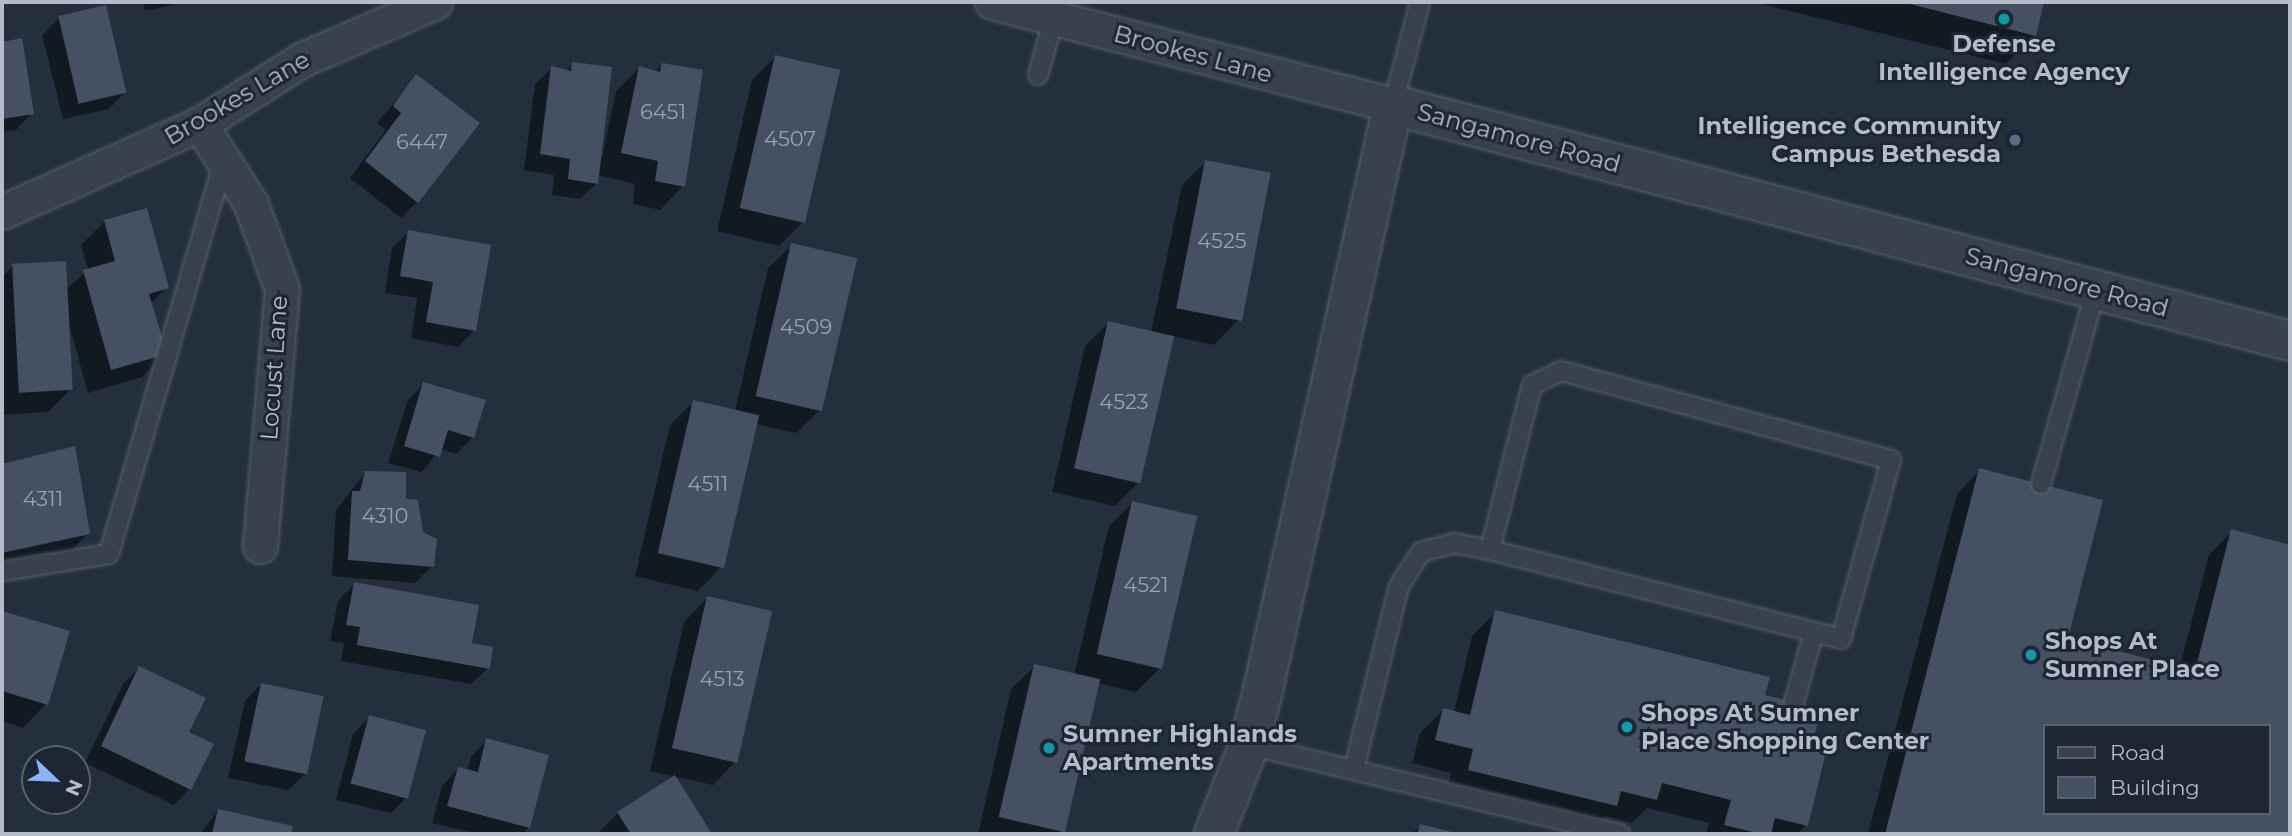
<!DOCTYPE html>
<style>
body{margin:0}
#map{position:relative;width:2292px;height:836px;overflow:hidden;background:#242f3e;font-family:Montserrat,sans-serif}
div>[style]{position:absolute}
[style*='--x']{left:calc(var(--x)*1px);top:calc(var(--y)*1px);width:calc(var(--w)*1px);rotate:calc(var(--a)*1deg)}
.shadow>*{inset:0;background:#0007}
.building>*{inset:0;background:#455162;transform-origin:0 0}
.roads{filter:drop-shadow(0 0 2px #565f6c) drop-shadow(0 0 2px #565f6c)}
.service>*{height:18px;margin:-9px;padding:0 9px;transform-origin:9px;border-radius:9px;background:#38414e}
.minor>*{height:33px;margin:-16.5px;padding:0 16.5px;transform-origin:16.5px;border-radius:16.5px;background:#38414e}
.tertiary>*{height:38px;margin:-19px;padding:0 19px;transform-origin:19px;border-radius:19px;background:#38414e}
.dots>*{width:19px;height:19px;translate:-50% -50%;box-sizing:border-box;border:4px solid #1d2633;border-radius:50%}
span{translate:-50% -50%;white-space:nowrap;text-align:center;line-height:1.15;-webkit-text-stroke:6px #1d2633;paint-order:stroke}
.number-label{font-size:21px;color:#98a1af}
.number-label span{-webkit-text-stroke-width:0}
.poi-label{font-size:24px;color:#b4bcc9;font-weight:700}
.right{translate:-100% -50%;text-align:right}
.left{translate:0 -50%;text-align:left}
.street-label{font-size:24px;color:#b4bcc9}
.frame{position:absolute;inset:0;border:4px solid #b4bcc9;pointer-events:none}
.legend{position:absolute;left:2043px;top:724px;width:228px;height:91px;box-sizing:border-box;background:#1d2633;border:2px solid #59626f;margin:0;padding:9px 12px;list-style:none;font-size:21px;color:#b4bcc9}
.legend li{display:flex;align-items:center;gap:14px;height:35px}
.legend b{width:35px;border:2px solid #59626f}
.north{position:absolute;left:21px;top:745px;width:70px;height:70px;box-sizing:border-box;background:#1d2633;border:2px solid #59626f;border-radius:50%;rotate:113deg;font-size:19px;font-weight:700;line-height:28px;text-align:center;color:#b4bcc9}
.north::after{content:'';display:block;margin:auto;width:24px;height:32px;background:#8ab4f8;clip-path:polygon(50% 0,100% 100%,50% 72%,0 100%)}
</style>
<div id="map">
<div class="shadow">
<i style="clip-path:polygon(143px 2px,184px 2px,145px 11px)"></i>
<i style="clip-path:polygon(1754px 2px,2043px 2px,2034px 35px,2006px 64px)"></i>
<i style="clip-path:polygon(59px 18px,125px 92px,109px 109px,63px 119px,42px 35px)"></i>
<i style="clip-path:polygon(21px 40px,32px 113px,16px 130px,2px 132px,2px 44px)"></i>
<i style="clip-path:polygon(775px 57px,803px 222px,779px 246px,717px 231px,752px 80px)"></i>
<i style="clip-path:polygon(573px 64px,602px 158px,616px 91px,639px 68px,655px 72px,662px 65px,683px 186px,660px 210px,633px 204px,635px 184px,598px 175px,597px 183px,580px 199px,552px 195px,554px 175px,524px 170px,535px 84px,552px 68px,566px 71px)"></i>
<i style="clip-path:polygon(417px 77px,417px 202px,401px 218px,350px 178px,386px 130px,377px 123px)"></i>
<i style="clip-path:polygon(1206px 162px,1237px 321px,1214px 345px,1172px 336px,1139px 482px,1115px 506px,1052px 492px,1085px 346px,1109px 323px,1151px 332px,1182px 185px)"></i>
<i style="clip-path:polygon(145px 210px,167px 287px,150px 304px,165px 354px,142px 377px,88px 393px,70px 328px,71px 389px,48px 412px,2px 415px,2px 277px,13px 266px,66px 289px,88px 270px,81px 245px,104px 222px)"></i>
<i style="clip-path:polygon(409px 232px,475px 330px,458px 347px,411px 338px,417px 298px,385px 293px,392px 248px)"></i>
<i style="clip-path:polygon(792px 245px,820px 410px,796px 433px,755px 424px,721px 567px,698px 591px,635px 576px,670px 425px,694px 402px,735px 411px,768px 268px)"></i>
<i style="clip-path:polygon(424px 384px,473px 437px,456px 454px,440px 449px,422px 472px,388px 463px,408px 400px)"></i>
<i style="clip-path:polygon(73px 449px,88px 534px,64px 557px,2px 570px,2px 466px)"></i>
<i style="clip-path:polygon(evenodd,1980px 470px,2066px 640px,2179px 669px,2209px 555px,2232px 531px,2290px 546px,2290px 819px,2286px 834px,1868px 834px,1957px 494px,1980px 470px,2045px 726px,2269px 726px,2269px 813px,2045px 813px,2045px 726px)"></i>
<i style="clip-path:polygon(365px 473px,405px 501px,421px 533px,432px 566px,415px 583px,332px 576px,336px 510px)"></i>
<i style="clip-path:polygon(1132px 503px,1160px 668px,1136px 692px,1097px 683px,1060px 834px,978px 834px,1011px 689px,1035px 666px,1074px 675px,1109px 526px)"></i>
<i style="clip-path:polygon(354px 584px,470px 645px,488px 668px,471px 684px,341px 661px,344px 643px,330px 641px,338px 601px)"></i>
<i style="clip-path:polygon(707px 598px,736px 761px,713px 785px,650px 771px,684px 622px)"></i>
<i style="clip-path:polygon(1496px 612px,1763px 697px,1809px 750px,1806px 825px,1797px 834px,1706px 834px,1709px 823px,1647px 808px,1632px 823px,1605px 816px,1592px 829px,1446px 793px,1451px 773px,1412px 763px,1420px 733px,1443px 710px,1454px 712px,1472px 636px)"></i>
<i style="clip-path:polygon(2px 613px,68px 632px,46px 704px,23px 728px,2px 721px)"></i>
<i style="clip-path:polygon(139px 668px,187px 733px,190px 789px,174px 805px,85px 763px,123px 684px)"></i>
<i style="clip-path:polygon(261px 684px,305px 774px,288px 790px,228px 778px,245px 701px)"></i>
<i style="clip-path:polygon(369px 717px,407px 797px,391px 813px,336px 800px,353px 734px)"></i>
<i style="clip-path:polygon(487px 740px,529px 827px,521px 834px,478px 834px,432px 823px,442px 786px,458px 769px,467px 771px,471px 757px)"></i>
<i style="clip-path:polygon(674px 778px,709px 834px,597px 834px,618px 813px)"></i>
<i style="clip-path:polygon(218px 811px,291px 827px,289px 834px,200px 834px)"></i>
<i style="clip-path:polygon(1420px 826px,1453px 834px,1412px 834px)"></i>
</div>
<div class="building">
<i style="clip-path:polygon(1902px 2px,2044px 2px,2036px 36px)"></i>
<i style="left:106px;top:5px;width:90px;height:49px;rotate:77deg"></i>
<i style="clip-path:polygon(22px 38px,34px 114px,2px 119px,2px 42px)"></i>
<i style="left:775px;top:55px;width:67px;height:157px;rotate:13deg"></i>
<i style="clip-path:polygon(572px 62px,612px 67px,598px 184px,568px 179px,570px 159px,540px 154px,551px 66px,571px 71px)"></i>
<i style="clip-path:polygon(662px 63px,703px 70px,685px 187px,655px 181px,658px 161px,621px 153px,639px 66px,660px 72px)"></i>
<i style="clip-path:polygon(416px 74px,480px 123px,418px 203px,365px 161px,401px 113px,393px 106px)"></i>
<i style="left:1205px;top:160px;width:67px;height:151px;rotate:11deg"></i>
<i style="clip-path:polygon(147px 208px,169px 288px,149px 294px,167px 354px,111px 370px,83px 270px,115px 261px,104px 220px)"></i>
<i style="clip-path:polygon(408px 230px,491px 245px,476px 331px,426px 322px,433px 282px,400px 276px)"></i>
<i style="left:791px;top:243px;width:68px;height:157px;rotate:13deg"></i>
<i style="left:66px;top:261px;width:129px;height:54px;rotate:87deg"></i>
<i style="left:1108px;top:321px;width:68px;height:151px;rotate:13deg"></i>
<i style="clip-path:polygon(423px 382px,486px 400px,474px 438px,448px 430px,440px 457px,404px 446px)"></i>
<i style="left:693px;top:400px;width:68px;height:157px;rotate:13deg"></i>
<i style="clip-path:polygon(75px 446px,90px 534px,2px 553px,2px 464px)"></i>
<i style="clip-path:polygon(evenodd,1979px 468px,2103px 500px,2068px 638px,2195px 671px,2231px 529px,2290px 545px,2288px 834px,1885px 834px,1979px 468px,2045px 726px,2269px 726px,2269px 813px,2045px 813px,2045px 726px)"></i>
<i style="clip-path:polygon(365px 471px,406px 472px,406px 499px,418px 500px,423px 532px,437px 539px,434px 567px,348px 560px,352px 491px,360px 491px)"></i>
<i style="left:1132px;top:501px;width:67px;height:157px;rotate:13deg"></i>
<i style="clip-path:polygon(354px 582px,479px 605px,472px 643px,493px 647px,490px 669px,357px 645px,360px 627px,346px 625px)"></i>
<i style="left:707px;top:596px;width:67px;height:156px;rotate:13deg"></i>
<i style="clip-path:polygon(1495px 610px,1770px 677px,1765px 695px,1821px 709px,1811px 749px,1826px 752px,1808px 826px,1775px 818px,1771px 834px,1761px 834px,1724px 825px,1731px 800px,1662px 783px,1657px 800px,1621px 791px,1617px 806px,1468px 770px,1473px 749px,1435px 740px,1443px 708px,1470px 715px)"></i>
<i style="clip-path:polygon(2px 611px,70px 631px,48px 705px,2px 691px)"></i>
<i style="left:1034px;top:664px;width:68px;height:157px;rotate:13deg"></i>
<i style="clip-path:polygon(139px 666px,206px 698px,189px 732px,214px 744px,191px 790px,101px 746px)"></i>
<i style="left:261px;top:683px;width:64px;height:80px;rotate:12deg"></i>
<i style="left:369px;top:715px;width:59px;height:71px;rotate:15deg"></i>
<i style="clip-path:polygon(486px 738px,549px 755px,530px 828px,447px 806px,458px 767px,478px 772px)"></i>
<i style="clip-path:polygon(675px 775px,712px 834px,631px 834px,617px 812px)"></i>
<i style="clip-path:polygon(218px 809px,293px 826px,291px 834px,212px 834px)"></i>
<i style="clip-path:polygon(1420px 824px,1456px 833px,1456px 834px,1417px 834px)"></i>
</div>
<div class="roads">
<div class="service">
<i style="--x:1038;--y:75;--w:59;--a:-74.3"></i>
<i style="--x:1393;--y:105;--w:106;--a:-75.3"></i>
<i style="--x:2041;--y:484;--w:202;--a:-74.2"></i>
<i style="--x:4;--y:571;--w:106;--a:-9.2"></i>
<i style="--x:109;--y:554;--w:409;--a:-73.7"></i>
<i style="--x:1794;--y:702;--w:73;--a:-74.1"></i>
<i style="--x:1249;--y:745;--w:382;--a:13.5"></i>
<i style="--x:1354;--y:769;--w:188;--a:-76.2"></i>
<i style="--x:1399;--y:586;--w:40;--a:-57.1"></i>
<i style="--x:1421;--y:552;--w:34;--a:-15"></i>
<i style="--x:1454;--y:543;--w:37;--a:11"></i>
<i style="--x:1490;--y:550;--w:362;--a:14.2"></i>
<i style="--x:1841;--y:639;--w:186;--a:-74.4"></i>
<i style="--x:1891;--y:460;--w:342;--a:-164.9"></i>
<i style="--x:1561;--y:371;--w:32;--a:154"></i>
<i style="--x:1532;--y:385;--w:170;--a:104.3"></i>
</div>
<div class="minor">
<i style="--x:992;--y:2;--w:414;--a:14.4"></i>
<i style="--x:200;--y:124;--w:95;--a:57.5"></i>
<i style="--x:251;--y:204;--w:90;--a:70"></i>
<i style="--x:282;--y:289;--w:258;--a:94.9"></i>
<i style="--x:2;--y:212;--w:217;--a:-24"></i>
<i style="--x:200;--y:124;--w:122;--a:-32.3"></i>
<i style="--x:303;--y:59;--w:144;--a:-23.4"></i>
</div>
<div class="tertiary">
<i style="--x:1214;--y:834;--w:96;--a:-68.5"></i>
<i style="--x:1249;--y:745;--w:57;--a:-75.7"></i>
<i style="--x:1263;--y:690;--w:599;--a:-77.47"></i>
<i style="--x:1393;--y:105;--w:928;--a:14.74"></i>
</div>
</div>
<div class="dots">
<i style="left:2004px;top:19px;background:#0f9aa8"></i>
<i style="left:2015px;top:140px;background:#5c6f8a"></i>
<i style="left:2031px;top:655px;background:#0f9aa8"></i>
<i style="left:1627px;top:727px;background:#0f9aa8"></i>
<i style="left:1049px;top:748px;background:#0f9aa8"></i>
</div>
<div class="number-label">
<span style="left:663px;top:112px">6451</span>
<span style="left:790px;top:139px">4507</span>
<span style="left:422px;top:142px">6447</span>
<span style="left:1222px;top:241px">4525</span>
<span style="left:806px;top:327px">4509</span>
<span style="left:1124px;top:402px">4523</span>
<span style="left:708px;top:484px">4511</span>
<span style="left:43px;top:499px">4311</span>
<span style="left:385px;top:516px">4310</span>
<span style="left:1146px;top:585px">4521</span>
<span style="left:722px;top:679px">4513</span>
</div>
<div class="poi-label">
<span style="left:2004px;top:58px">Defense<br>Intelligence Agency</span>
<span class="right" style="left:2001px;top:140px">Intelligence Community<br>Campus Bethesda</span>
<span class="left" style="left:2045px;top:655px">Shops At<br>Sumner Place</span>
<span class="left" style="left:1641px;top:727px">Shops At Sumner<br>Place Shopping Center</span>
<span class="left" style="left:1063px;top:748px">Sumner Highlands<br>Apartments</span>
</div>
<div class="street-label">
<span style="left:1193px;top:54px;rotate:15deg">Brookes Lane</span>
<span style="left:237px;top:98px;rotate:-30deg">Brookes Lane</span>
<span style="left:1519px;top:138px;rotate:15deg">Sangamore Road</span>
<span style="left:2067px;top:282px;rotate:15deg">Sangamore Road</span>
<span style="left:274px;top:368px;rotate:-86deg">Locust Lane</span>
</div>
<div class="frame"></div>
<ul class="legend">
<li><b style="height:9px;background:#38414e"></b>Road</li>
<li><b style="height:19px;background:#455162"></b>Building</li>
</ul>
<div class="north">N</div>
</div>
